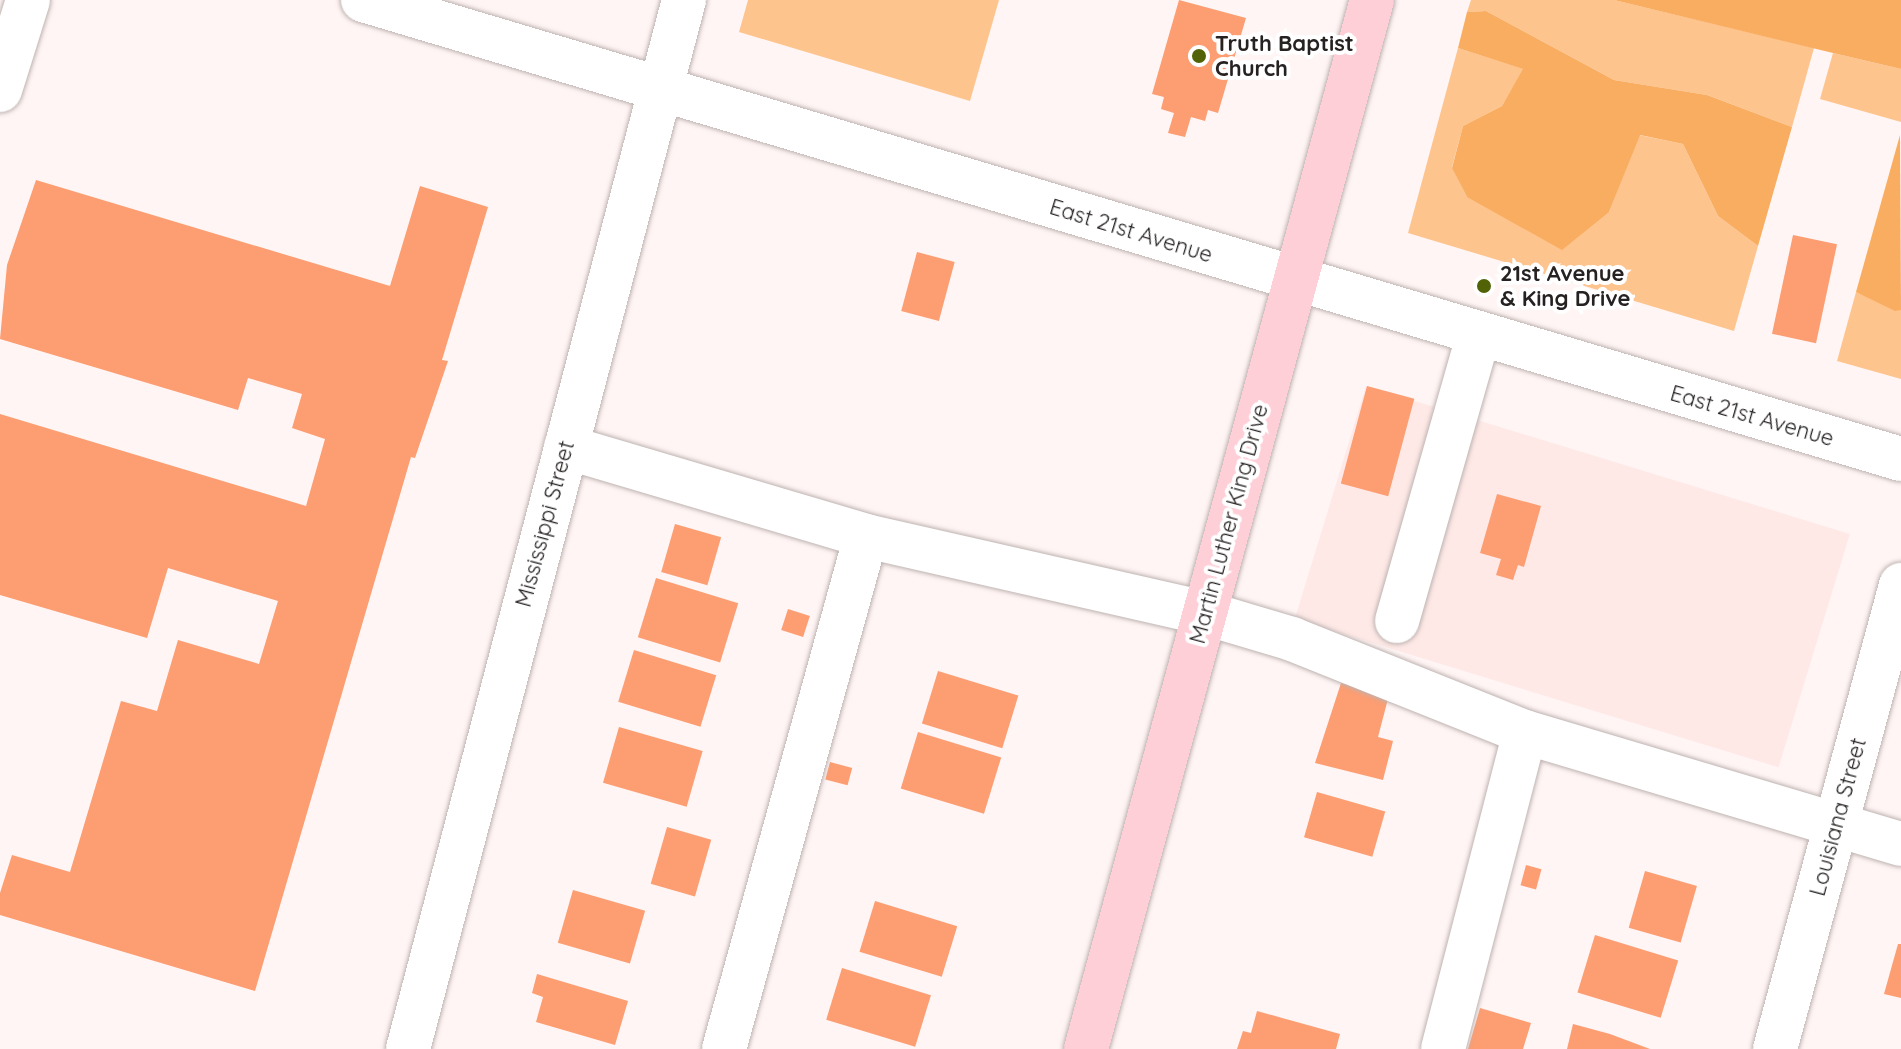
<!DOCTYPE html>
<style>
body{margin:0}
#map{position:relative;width:1901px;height:1049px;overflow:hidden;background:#fff5f4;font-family:Quicksand,sans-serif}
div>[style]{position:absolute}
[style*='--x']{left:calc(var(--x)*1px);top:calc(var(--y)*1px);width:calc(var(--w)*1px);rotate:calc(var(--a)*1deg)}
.built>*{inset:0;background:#fee9e7;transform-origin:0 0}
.green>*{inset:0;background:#fec48e}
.forest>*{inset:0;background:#f9ad61}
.building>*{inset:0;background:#fc9d72;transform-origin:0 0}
.roads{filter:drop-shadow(0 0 2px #beb3b1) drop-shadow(0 0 2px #beb3b1)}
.minor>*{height:44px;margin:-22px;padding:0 22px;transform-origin:22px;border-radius:22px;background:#fff}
.major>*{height:44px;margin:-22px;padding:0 22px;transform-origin:22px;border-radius:22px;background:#ffcfd8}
.dots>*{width:22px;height:22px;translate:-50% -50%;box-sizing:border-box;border:4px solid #fff;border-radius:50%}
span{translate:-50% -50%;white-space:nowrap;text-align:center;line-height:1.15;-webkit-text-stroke:8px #fff;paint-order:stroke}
.poi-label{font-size:22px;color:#272222;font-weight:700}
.left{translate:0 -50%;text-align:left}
.street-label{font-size:22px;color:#272222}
</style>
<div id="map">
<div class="built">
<i style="left:1366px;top:386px;width:506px;height:244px;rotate:17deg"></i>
</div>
<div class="green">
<i style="clip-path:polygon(748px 0,999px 0,970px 101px,739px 32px)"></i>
<i style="clip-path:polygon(1471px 0,1614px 0,1814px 48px,1792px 127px,1707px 95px,1614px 80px,1486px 11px,1467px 12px)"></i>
<i style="clip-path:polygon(1458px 48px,1524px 69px,1502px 106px,1463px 126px,1452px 167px,1467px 197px,1609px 212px,1639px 135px,1683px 144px,1718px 216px,1758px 246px,1734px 331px,1408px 233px)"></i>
<i style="clip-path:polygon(1833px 53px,1901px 69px,1901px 122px,1820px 99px)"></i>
<i style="clip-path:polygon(1856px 292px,1901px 310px,1901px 379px,1837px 361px)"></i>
</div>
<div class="forest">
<i style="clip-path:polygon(1614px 0,1901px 0,1901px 69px,1833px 53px)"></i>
<i style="clip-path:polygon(1486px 11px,1614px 80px,1707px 95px,1792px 127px,1758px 246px,1718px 216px,1683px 144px,1640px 135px,1609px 212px,1562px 250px,1467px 197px,1452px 168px,1463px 126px,1502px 106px,1523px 69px,1458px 48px,1467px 12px)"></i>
<i style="clip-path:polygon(1900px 135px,1901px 310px,1895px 311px,1856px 292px)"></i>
</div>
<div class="building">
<i style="clip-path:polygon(1179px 0,1246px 18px,1218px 113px,1208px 110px,1205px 121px,1191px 117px,1185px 137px,1168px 133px,1174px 113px,1161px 109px,1164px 97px,1152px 94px)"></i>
<i style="clip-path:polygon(36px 180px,390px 286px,420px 186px,488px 207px,442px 360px,448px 361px,415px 458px,411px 457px,255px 991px,0 915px,0 893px,12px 855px,70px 872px,121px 701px,157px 711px,178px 640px,259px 664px,278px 601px,168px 568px,147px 638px,0 595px,0 414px,306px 506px,325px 439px,292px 428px,302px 394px,248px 378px,238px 410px,0 339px,7px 265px)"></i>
<i style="left:1793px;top:235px;width:45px;height:101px;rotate:12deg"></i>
<i style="left:917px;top:252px;width:39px;height:61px;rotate:15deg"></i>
<i style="left:1367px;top:386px;width:49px;height:101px;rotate:15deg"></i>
<i style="clip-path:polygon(1497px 494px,1541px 506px,1524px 567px,1518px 565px,1513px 580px,1496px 575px,1501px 559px,1480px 553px)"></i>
<i style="left:675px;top:524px;width:48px;height:50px;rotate:16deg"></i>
<i style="left:656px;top:578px;width:86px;height:62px;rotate:17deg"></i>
<i style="left:788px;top:609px;width:23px;height:22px;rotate:18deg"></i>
<i style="left:634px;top:650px;width:86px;height:54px;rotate:17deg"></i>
<i style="left:938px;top:671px;width:84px;height:55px;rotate:17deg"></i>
<i style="clip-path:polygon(1341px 683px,1389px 695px,1378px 737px,1393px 741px,1383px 780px,1315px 763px)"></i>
<i style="left:619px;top:727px;width:87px;height:58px;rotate:16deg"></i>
<i style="left:918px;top:732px;width:87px;height:59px;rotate:17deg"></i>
<i style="left:830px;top:762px;width:23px;height:18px;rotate:15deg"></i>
<i style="left:1317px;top:792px;width:71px;height:47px;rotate:16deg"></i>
<i style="left:667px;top:827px;width:46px;height:59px;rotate:16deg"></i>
<i style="left:1526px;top:865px;width:16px;height:21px;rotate:15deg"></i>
<i style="left:1645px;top:871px;width:54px;height:59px;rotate:16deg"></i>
<i style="left:573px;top:890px;width:75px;height:55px;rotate:16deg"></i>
<i style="left:875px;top:901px;width:86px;height:53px;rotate:17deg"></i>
<i style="left:1595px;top:935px;width:87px;height:60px;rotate:17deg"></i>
<i style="clip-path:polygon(1898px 944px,1901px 944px,1901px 998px,1884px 994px)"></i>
<i style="left:842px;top:968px;width:93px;height:54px;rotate:17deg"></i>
<i style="clip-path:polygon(537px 974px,628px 1001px,615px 1045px,536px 1022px,543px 997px,532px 993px)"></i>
<i style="clip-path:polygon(1480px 1008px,1531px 1023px,1523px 1049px,1468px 1049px)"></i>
<i style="clip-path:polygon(1257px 1011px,1340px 1034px,1336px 1049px,1237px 1049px,1243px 1031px,1251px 1033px)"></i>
<i style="clip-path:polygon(1573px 1024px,1610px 1034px,1650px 1049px,1567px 1049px)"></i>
</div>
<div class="roads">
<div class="minor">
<i style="--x:363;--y:0;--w:1605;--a:16.62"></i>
<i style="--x:0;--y:90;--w:94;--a:-72.7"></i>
<i style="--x:566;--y:447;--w:313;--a:16.5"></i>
<i style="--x:866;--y:536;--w:348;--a:12.8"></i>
<i style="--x:1205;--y:613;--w:91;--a:16.6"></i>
<i style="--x:1292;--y:639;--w:251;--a:21.8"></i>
<i style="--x:1525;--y:732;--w:392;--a:16.6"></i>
<i style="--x:1397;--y:621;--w:296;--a:-74.1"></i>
<i style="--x:408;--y:1049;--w:1085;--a:-75.26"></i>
<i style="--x:724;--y:1049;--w:532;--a:-74.53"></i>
<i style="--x:1443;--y:1049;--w:327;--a:-75.5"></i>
<i style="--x:1775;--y:1049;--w:481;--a:-74.8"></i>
</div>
<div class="major">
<i style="--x:1086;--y:1049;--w:1087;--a:-74.75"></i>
</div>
</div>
<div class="dots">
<i style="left:1199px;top:56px;background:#516207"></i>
<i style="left:1484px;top:286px;background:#516207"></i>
</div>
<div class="poi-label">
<span class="left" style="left:1215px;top:56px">Truth Baptist<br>Church</span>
<span class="left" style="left:1500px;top:286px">21st Avenue<br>&amp; King Drive</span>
</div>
<div class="street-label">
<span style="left:1131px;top:231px;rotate:17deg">East 21st Avenue</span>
<span style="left:1752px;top:416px;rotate:16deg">East 21st Avenue</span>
<span style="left:545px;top:524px;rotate:-75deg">Mississippi Street</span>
<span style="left:1229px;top:524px;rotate:-75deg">Martin Luther King Drive</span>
<span style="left:1838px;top:817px;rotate:-75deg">Louisiana Street</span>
</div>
</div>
